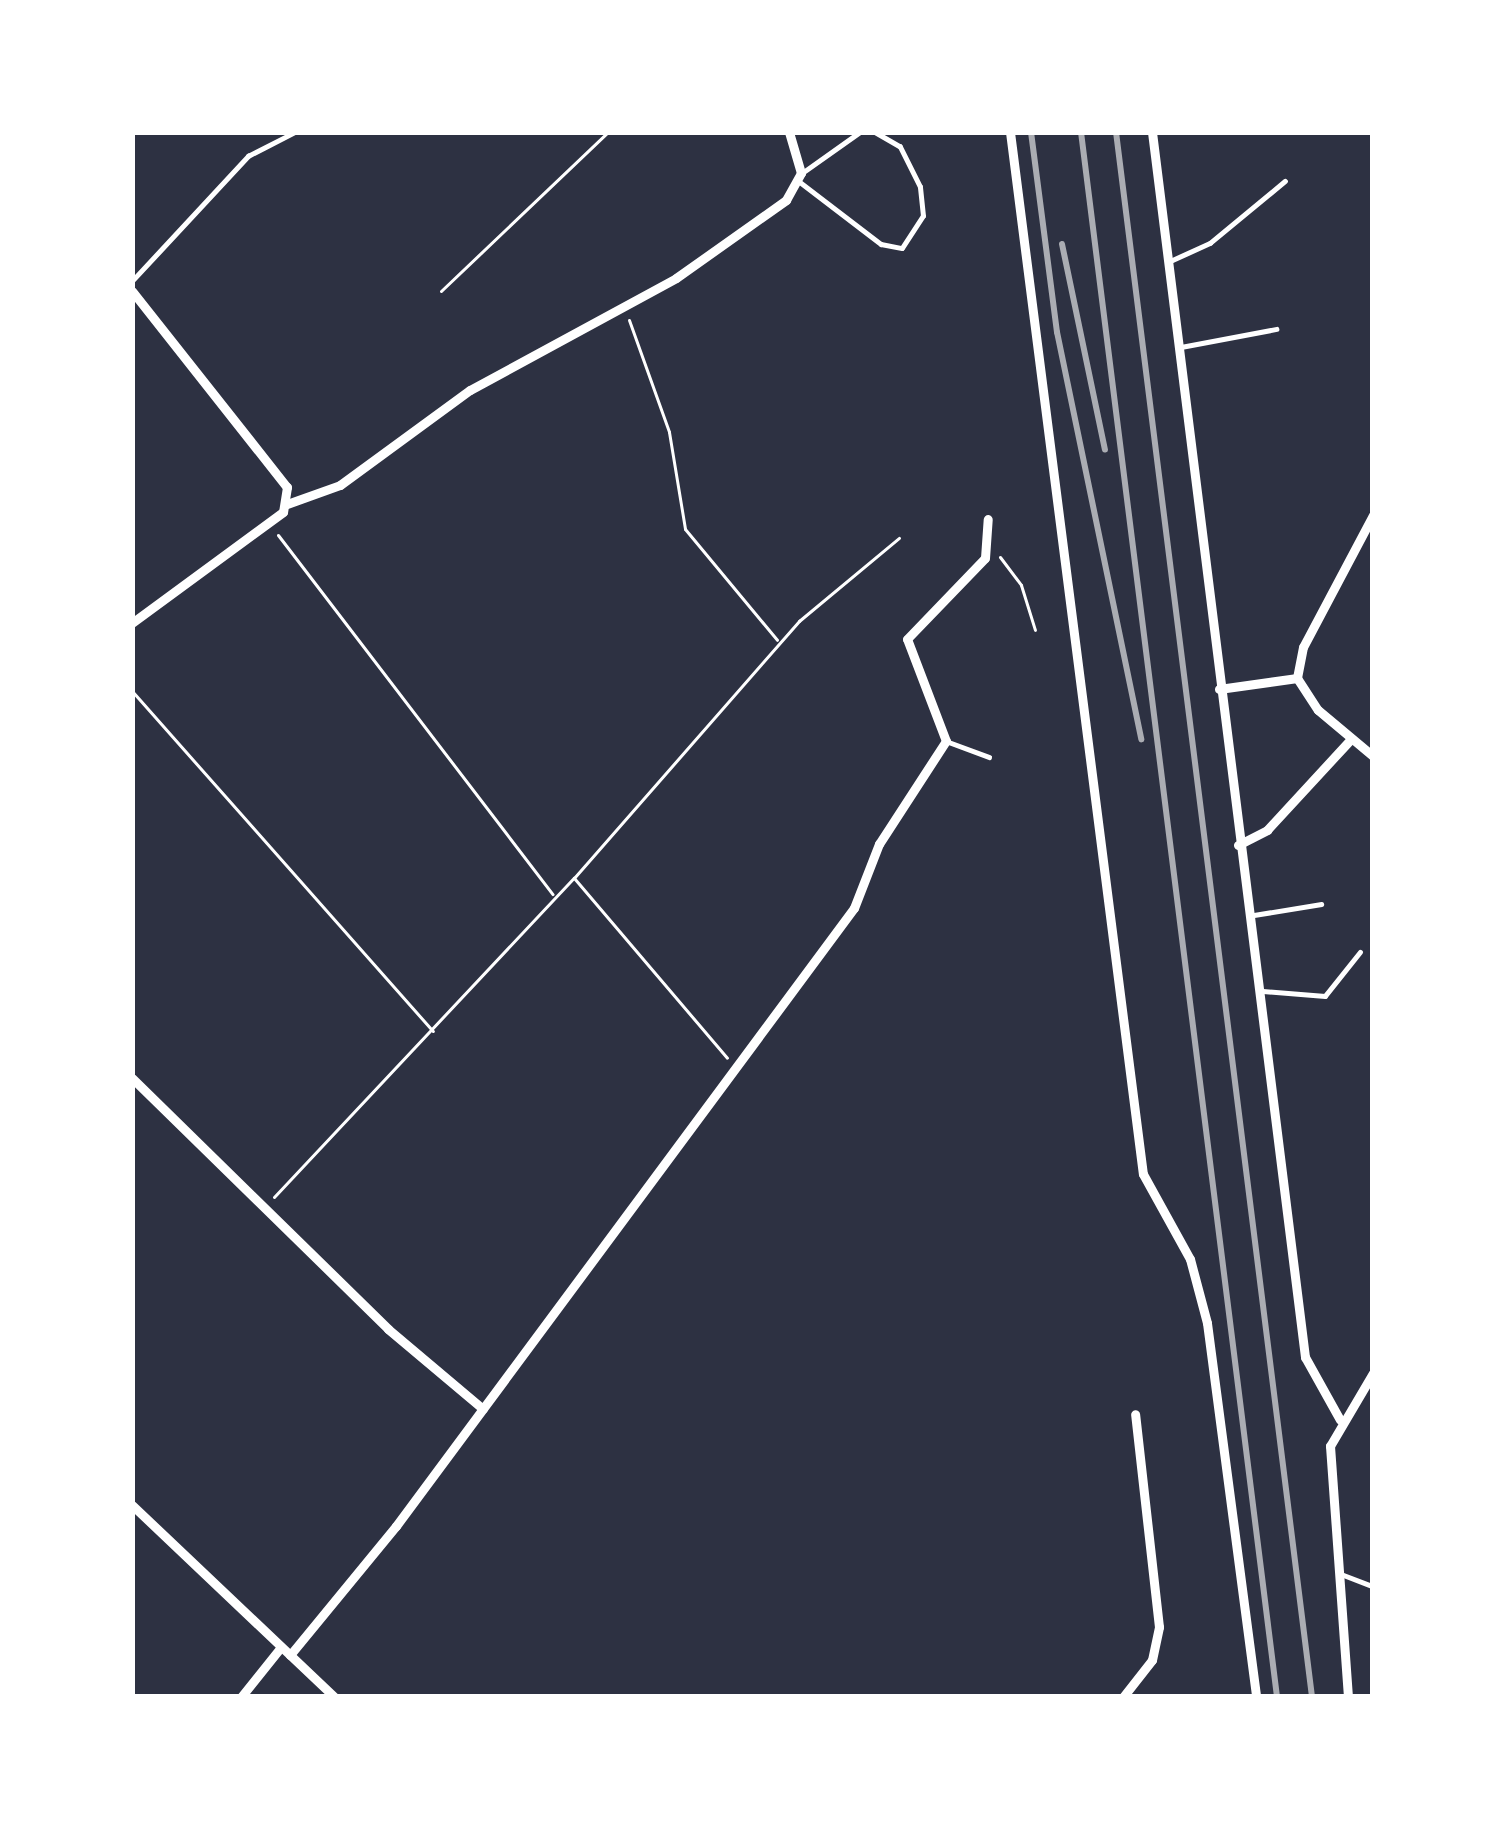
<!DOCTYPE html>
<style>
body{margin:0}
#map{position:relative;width:1505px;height:1829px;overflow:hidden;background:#2d3142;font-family:"Titillium Web",sans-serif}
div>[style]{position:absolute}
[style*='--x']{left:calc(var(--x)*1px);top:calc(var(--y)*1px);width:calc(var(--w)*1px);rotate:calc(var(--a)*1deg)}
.path>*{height:3px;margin:-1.5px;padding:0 1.5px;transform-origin:1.5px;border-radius:1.5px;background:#fff}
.service>*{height:4.5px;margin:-2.25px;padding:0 2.25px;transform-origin:2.25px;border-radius:2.25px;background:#fff}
.minor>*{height:9px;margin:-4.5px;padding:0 4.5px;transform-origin:4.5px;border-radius:4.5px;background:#fff}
.rail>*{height:6px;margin:-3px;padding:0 3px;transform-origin:3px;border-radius:3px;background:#abadb3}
span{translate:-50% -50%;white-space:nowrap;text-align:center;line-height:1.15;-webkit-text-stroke:12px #fff;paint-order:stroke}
.frame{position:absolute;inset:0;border:135px solid #fff;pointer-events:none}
</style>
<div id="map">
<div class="path">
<i style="--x:441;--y:291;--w:231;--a:-43.6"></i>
<i style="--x:629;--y:320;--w:119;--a:70.3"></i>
<i style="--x:669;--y:432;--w:98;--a:80.6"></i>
<i style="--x:685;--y:529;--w:144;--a:50.3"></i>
<i style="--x:278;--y:535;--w:452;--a:52.6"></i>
<i style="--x:1000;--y:557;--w:35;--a:53"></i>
<i style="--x:1021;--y:585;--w:47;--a:72.7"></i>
<i style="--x:132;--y:691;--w:454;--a:48.5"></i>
<i style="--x:574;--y:878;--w:236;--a:49.6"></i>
<i style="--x:274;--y:1197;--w:438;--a:-46.8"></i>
<i style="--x:574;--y:878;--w:342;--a:-48.8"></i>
<i style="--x:799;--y:621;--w:130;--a:-39.7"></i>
</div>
<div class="service">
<i style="--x:802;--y:173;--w:71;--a:-35.3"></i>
<i style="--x:800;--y:182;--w:102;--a:37.4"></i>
<i style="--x:881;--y:244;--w:21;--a:11"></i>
<i style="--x:902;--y:248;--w:38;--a:-57"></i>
<i style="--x:923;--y:216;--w:29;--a:-96"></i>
<i style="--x:920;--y:187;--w:45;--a:-116.6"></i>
<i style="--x:900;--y:147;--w:30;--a:-150"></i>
<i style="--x:1168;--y:262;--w:46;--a:-24.3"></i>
<i style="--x:1210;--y:243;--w:97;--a:-39.6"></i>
<i style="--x:132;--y:281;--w:171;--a:-47.1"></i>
<i style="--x:248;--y:156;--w:53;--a:-27.1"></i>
<i style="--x:1181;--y:347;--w:97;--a:-10.7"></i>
<i style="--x:946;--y:741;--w:46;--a:20.4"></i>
<i style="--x:1254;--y:915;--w:68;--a:-9.3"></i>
<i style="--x:1263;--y:991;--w:62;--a:4.6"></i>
<i style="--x:1325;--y:996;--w:56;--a:-51.5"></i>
<i style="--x:1341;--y:1574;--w:34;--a:21"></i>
</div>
<div class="minor">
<i style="--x:1010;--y:132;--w:1050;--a:82.73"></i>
<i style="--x:1143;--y:1174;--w:97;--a:61.1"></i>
<i style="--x:1190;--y:1259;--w:66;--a:75.1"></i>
<i style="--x:1207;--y:1323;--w:377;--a:82.5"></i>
<i style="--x:1152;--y:132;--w:1235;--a:82.88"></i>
<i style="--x:1305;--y:1357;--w:72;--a:60.9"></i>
<i style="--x:132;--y:291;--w:250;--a:51.7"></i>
<i style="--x:287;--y:487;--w:25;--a:99"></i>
<i style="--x:283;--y:512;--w:187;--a:143.7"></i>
<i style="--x:287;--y:504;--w:56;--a:-19.7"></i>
<i style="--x:340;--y:485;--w:161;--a:-36.2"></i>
<i style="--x:470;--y:390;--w:234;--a:-28.5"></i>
<i style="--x:676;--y:278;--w:135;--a:-35.3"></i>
<i style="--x:786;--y:200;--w:31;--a:-61"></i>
<i style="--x:801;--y:173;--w:43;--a:-106.3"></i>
<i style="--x:1373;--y:515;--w:149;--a:117.9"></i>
<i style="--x:1303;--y:647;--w:32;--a:101"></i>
<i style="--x:1297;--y:678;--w:38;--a:57"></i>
<i style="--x:1318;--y:710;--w:72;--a:39.9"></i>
<i style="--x:1219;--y:689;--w:79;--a:-8"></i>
<i style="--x:1238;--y:845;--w:33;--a:-27"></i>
<i style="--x:1267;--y:830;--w:124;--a:-47.3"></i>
<i style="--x:132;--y:1078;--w:359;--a:44.4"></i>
<i style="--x:388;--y:1329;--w:124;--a:40.1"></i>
<i style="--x:132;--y:1505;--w:279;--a:43.5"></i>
<i style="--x:290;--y:1655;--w:167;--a:-50.6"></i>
<i style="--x:396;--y:1526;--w:769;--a:-53.46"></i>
<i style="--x:854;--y:908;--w:69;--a:-68.7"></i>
<i style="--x:879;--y:844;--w:123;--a:-57"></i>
<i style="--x:946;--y:741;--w:109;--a:-110.9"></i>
<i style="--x:907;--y:639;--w:112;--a:-46.1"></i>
<i style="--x:985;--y:558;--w:39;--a:-86"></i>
<i style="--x:241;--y:1697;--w:64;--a:-51.3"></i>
<i style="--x:1123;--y:1697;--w:47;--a:-51.9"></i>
<i style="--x:1152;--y:1660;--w:34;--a:-78"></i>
<i style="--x:1159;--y:1627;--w:214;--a:-96.4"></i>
<i style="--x:1348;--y:1697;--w:252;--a:-94.1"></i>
<i style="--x:1330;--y:1446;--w:85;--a:-59.5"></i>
</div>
<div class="rail">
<i style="--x:1031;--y:132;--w:202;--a:82.6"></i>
<i style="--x:1057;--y:332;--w:416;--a:78.3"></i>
<i style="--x:1081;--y:132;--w:1577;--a:82.86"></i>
<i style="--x:1116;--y:132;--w:1577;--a:82.86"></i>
<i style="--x:1062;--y:244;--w:210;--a:78.2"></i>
</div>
<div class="frame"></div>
</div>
